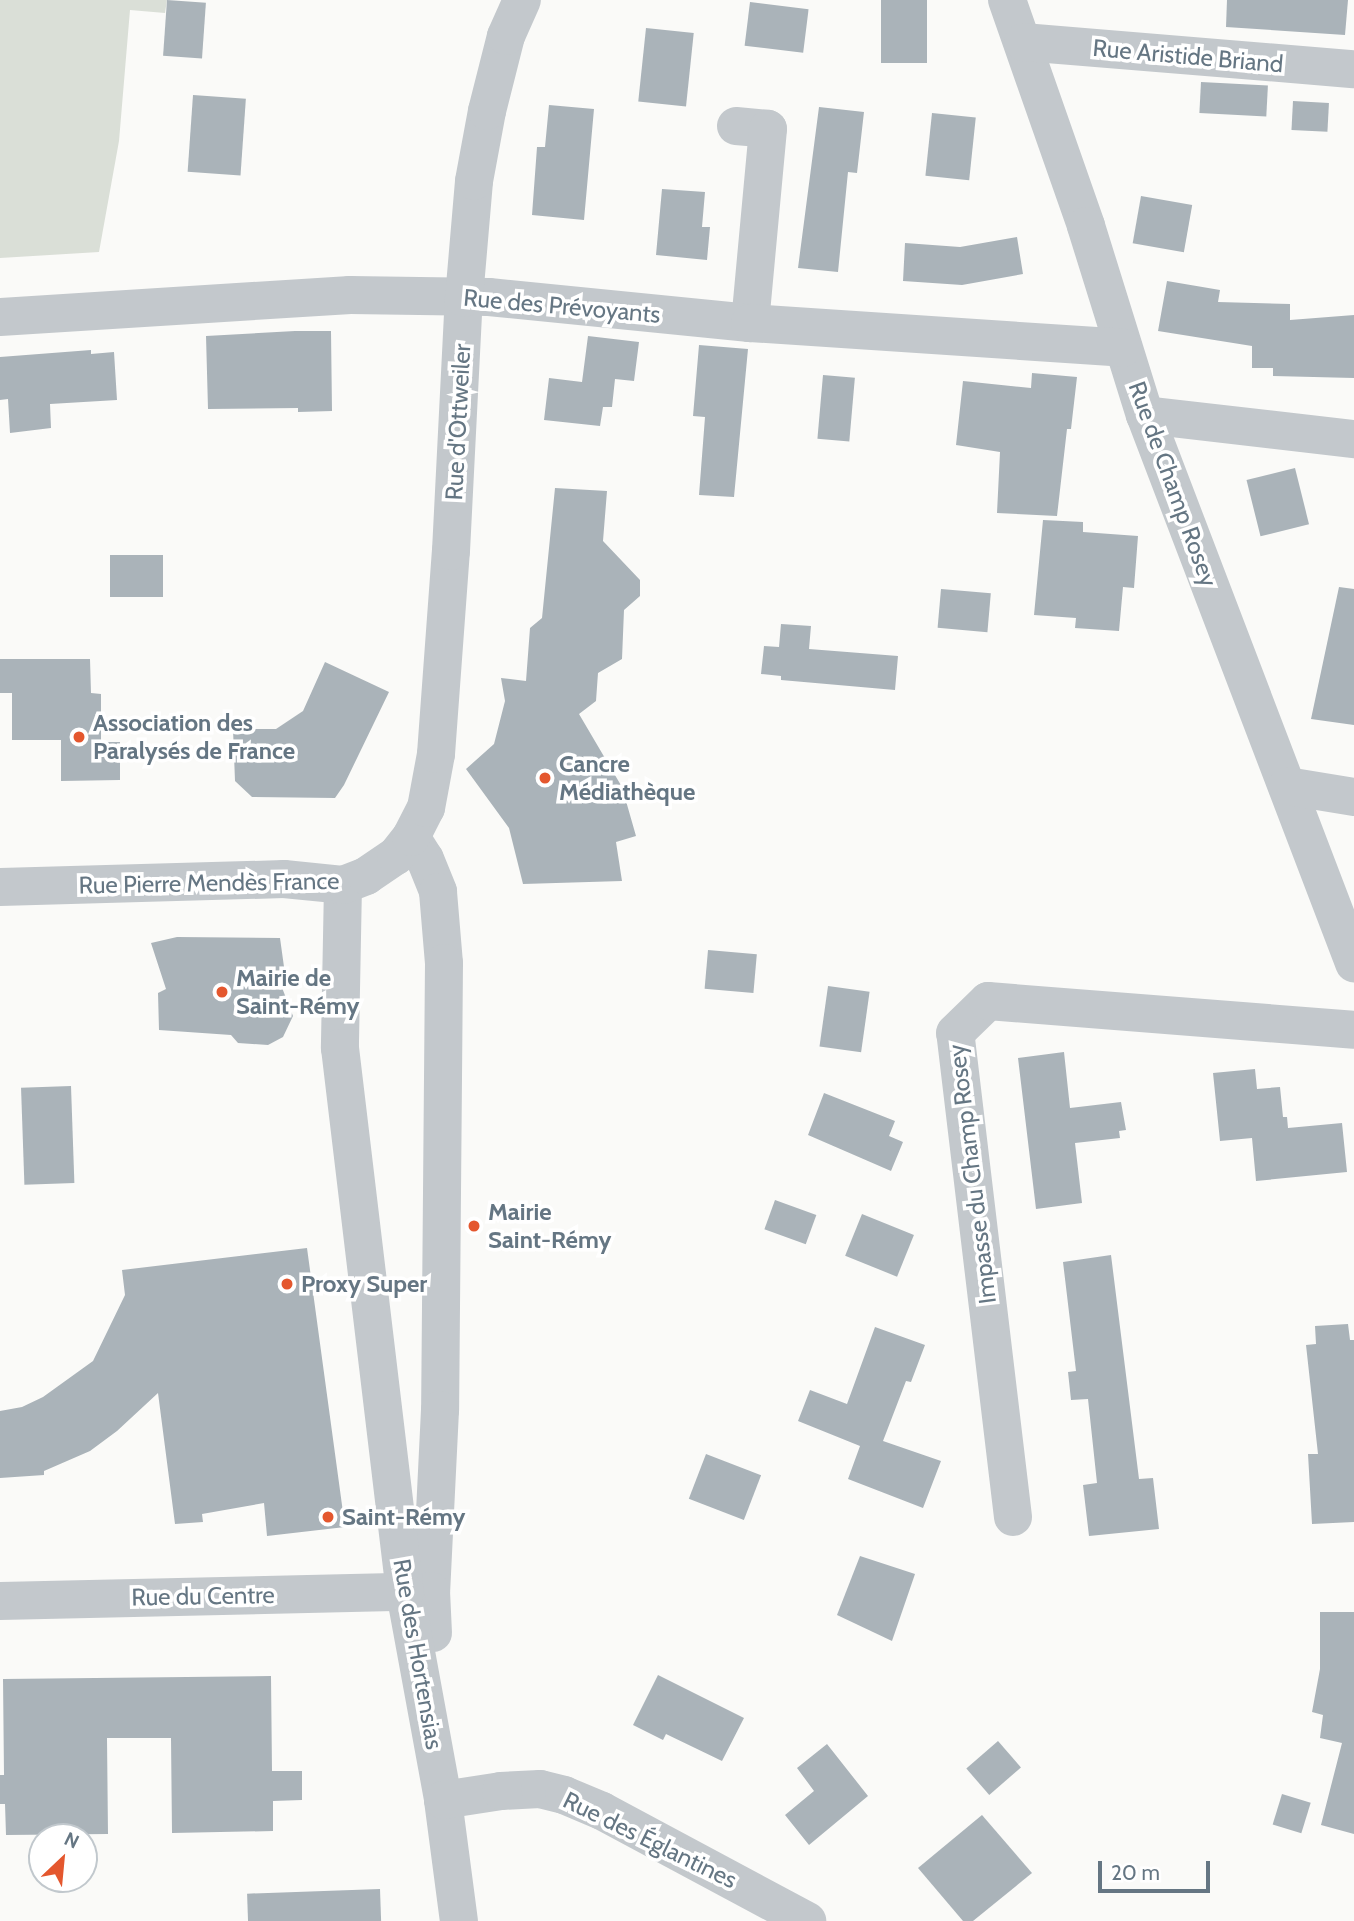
<!DOCTYPE html>
<meta charset="utf-8">
<style>
body{margin:0}
#map{position:relative;width:1354px;height:1921px;overflow:hidden;background:#fafaf8;font-family:Cabin,sans-serif}
div>[style]{position:absolute}
[style*='--x']{left:calc(var(--x)*1px);top:calc(var(--y)*1px);width:calc(var(--w)*1px);rotate:calc(var(--a)*1deg)}
.green>*{inset:0;background:#dadfd7}
.building>*{inset:0;background:#aab3b9;transform-origin:0 0}
.minor>*{height:38px;margin:-19px;padding:0 19px;transform-origin:19px;border-radius:19px;background:#c3c8cc}
.dots>*{width:19px;height:19px;translate:-50% -50%;box-sizing:border-box;border:4px solid #fff;border-radius:50%}
span{translate:-50% -50%;white-space:nowrap;text-align:center;line-height:1.15;-webkit-text-stroke:7px #fff;paint-order:stroke}
.street-label{font-size:24px;color:#657683}
.poi-label{font-size:24px;color:#657683;font-weight:700}
.left{translate:0 -50%;text-align:left}
.north{position:absolute;left:28px;top:1823px;width:70px;height:70px;box-sizing:border-box;background:#fff;border:2px solid #c1c8cd;border-radius:50%;rotate:26deg;font-size:19px;font-weight:700;line-height:28px;text-align:center;color:#657683}
.north::after{content:'';display:block;margin:auto;width:24px;height:32px;background:#e4572e;clip-path:polygon(50% 0,100% 100%,50% 72%,0 100%)}
.scale{position:absolute;left:1098px;top:1861px;width:112px;height:32px;box-sizing:border-box;border:4px solid #657683;border-top:0;padding-left:9px;font-size:21px;line-height:24px;white-space:nowrap;color:#657683;-webkit-text-stroke:5px #fff;paint-order:stroke}
</style>
<div id="map">
<div class="green">
<i style="clip-path:polygon(0 0,167px 0,165px 13px,130px 10px,119px 141px,99px 252px,0 258px)"></i>
</div>
<div class="building">
<i style="left:167px;top:0;width:39px;height:56px;rotate:4deg"></i>
<i style="left:881px;top:0;width:46px;height:63px"></i>
<i style="clip-path:polygon(1227px 0,1348px 0,1345px 35px,1226px 27px)"></i>
<i style="left:750px;top:2px;width:59px;height:44px;rotate:7deg"></i>
<i style="left:646px;top:28px;width:48px;height:74px;rotate:6deg"></i>
<i style="left:1201px;top:82px;width:67px;height:31px;rotate:3deg"></i>
<i style="left:193px;top:95px;width:53px;height:77px;rotate:4deg"></i>
<i style="left:1293px;top:101px;width:36px;height:29px;rotate:3deg"></i>
<i style="clip-path:polygon(549px 105px,594px 109px,584px 220px,532px 215px,537px 147px,545px 147px)"></i>
<i style="clip-path:polygon(819px 107px,864px 112px,857px 173px,848px 172px,838px 272px,798px 268px)"></i>
<i style="left:932px;top:113px;width:44px;height:63px;rotate:6deg"></i>
<i style="clip-path:polygon(662px 189px,705px 192px,702px 227px,710px 227px,707px 260px,656px 255px)"></i>
<i style="left:1141px;top:196px;width:52px;height:48px;rotate:10deg"></i>
<i style="clip-path:polygon(1017px 237px,1023px 274px,962px 285px,903px 281px,905px 243px,960px 247px)"></i>
<i style="clip-path:polygon(1167px 281px,1220px 290px,1218px 302px,1290px 304px,1290px 320px,1354px 315px,1354px 378px,1273px 376px,1273px 368px,1252px 368px,1252px 346px,1158px 331px)"></i>
<i style="clip-path:polygon(295px 331px,331px 331px,332px 411px,298px 412px,298px 408px,208px 409px,206px 336px)"></i>
<i style="clip-path:polygon(588px 336px,639px 342px,634px 381px,615px 379px,612px 407px,603px 407px,600px 426px,544px 420px,549px 378px,582px 382px)"></i>
<i style="clip-path:polygon(699px 345px,748px 349px,734px 497px,699px 495px,705px 417px,693px 416px)"></i>
<i style="clip-path:polygon(91px 350px,91px 354px,114px 352px,117px 400px,50px 404px,51px 428px,10px 433px,8px 399px,0 400px,0 357px)"></i>
<i style="clip-path:polygon(1032px 373px,1077px 377px,1071px 429px,1067px 429px,1057px 516px,997px 513px,1000px 452px,956px 445px,963px 381px,1031px 388px)"></i>
<i style="left:823px;top:375px;width:32px;height:64px;rotate:5deg"></i>
<i style="left:1295px;top:468px;width:58px;height:50px;rotate:76deg"></i>
<i style="clip-path:polygon(555px 488px,607px 491px,603px 541px,640px 580px,640px 596px,624px 610px,622px 659px,598px 673px,596px 701px,579px 714px,622px 787px,636px 836px,616px 842px,622px 881px,523px 884px,509px 828px,466px 769px,494px 744px,505px 701px,501px 678px,526px 681px,530px 628px,542px 618px)"></i>
<i style="clip-path:polygon(1043px 520px,1083px 522px,1083px 532px,1138px 536px,1134px 588px,1123px 587px,1119px 631px,1075px 628px,1076px 618px,1034px 615px)"></i>
<i style="left:110px;top:555px;width:53px;height:42px"></i>
<i style="clip-path:polygon(1339px 587px,1354px 589px,1354px 725px,1311px 719px)"></i>
<i style="left:941px;top:589px;width:50px;height:39px;rotate:5deg"></i>
<i style="clip-path:polygon(781px 624px,811px 626px,809px 649px,898px 656px,895px 690px,781px 680px,781px 676px,761px 674px,764px 646px,779px 647px)"></i>
<i style="clip-path:polygon(0 659px,90px 659px,91px 693px,101px 694px,101px 742px,120px 742px,120px 780px,61px 781px,61px 740px,12px 740px,12px 693px,0 693px)"></i>
<i style="clip-path:polygon(325px 662px,389px 692px,344px 785px,335px 798px,252px 797px,235px 781px,233px 729px,276px 729px,303px 711px)"></i>
<i style="clip-path:polygon(177px 937px,280px 938px,285px 974px,281px 985px,293px 1016px,283px 1037px,268px 1045px,238px 1043px,231px 1035px,159px 1030px,158px 993px,166px 989px,151px 943px)"></i>
<i style="left:708px;top:950px;width:49px;height:39px;rotate:5deg"></i>
<i style="left:828px;top:986px;width:42px;height:61px;rotate:8deg"></i>
<i style="clip-path:polygon(1064px 1052px,1070px 1108px,1121px 1102px,1126px 1130px,1119px 1131px,1120px 1138px,1075px 1143px,1082px 1203px,1036px 1209px,1018px 1058px)"></i>
<i style="clip-path:polygon(1255px 1069px,1257px 1089px,1280px 1087px,1283px 1117px,1287px 1117px,1288px 1128px,1342px 1123px,1347px 1172px,1256px 1181px,1252px 1138px,1220px 1141px,1213px 1073px)"></i>
<i style="left:71px;top:1086px;width:97px;height:50px;rotate:88deg"></i>
<i style="clip-path:polygon(824px 1093px,895px 1121px,889px 1136px,903px 1142px,891px 1171px,808px 1135px)"></i>
<i style="left:775px;top:1200px;width:44px;height:31px;rotate:20deg"></i>
<i style="left:862px;top:1214px;width:56px;height:45px;rotate:22deg"></i>
<i style="clip-path:polygon(307px 1248px,345px 1527px,267px 1536px,264px 1503px,202px 1514px,203px 1522px,175px 1524px,158px 1393px,117px 1431px,90px 1451px,44px 1471px,44px 1475px,0 1478px,0 1411px,22px 1407px,43px 1397px,93px 1361px,125px 1295px,122px 1270px)"></i>
<i style="clip-path:polygon(1111px 1255px,1139px 1479px,1153px 1478px,1159px 1529px,1089px 1536px,1083px 1485px,1097px 1483px,1088px 1399px,1071px 1400px,1068px 1372px,1076px 1371px,1063px 1262px)"></i>
<i style="clip-path:polygon(1348px 1324px,1350px 1340px,1354px 1340px,1354px 1522px,1312px 1524px,1308px 1454px,1318px 1454px,1306px 1345px,1316px 1344px,1315px 1326px)"></i>
<i style="clip-path:polygon(875px 1327px,925px 1345px,911px 1382px,906px 1381px,883px 1441px,941px 1461px,923px 1508px,848px 1479px,860px 1446px,798px 1421px,810px 1390px,847px 1404px)"></i>
<i style="left:706px;top:1454px;width:59px;height:48px;rotate:21deg"></i>
<i style="clip-path:polygon(860px 1556px,915px 1574px,892px 1641px,837px 1615px)"></i>
<i style="clip-path:polygon(1320px 1612px,1354px 1612px,1354px 1834px,1321px 1825px,1342px 1743px,1320px 1738px,1323px 1715px,1312px 1712px,1320px 1669px)"></i>
<i style="clip-path:polygon(658px 1675px,744px 1718px,722px 1761px,666px 1734px,663px 1740px,633px 1725px)"></i>
<i style="clip-path:polygon(271px 1676px,272px 1771px,302px 1771px,302px 1800px,273px 1801px,273px 1831px,172px 1833px,171px 1738px,107px 1738px,108px 1834px,6px 1835px,5px 1804px,0 1804px,0 1775px,4px 1775px,3px 1679px)"></i>
<i style="left:998px;top:1741px;width:35px;height:42px;rotate:49deg"></i>
<i style="clip-path:polygon(827px 1744px,868px 1796px,809px 1845px,785px 1815px,814px 1791px,797px 1768px)"></i>
<i style="left:1282px;top:1794px;width:30px;height:32px;rotate:17deg"></i>
<i style="clip-path:polygon(982px 1815px,1032px 1873px,973px 1921px,963px 1921px,918px 1868px)"></i>
<i style="left:380px;top:1889px;width:32px;height:133px;rotate:88deg"></i>
</div>
<div class="minor">
<i style="--x:1007;--y:0;--w:239;--a:70.7"></i>
<i style="--x:1086;--y:226;--w:198;--a:72.7"></i>
<i style="--x:1145;--y:415;--w:587;--a:69.12"></i>
<i style="--x:1023;--y:42;--w:332;--a:4.7"></i>
<i style="--x:736;--y:126;--w:32;--a:5"></i>
<i style="--x:768;--y:129;--w:195;--a:95.3"></i>
<i style="--x:0;--y:317;--w:351;--a:-3.6"></i>
<i style="--x:350;--y:295;--w:139;--a:0.8"></i>
<i style="--x:489;--y:297;--w:262;--a:5.7"></i>
<i style="--x:750;--y:323;--w:374;--a:3.8"></i>
<i style="--x:1145;--y:415;--w:210;--a:6.6"></i>
<i style="--x:1287;--y:786;--w:68;--a:9.3"></i>
<i style="--x:411;--y:837;--w:26;--a:58"></i>
<i style="--x:425;--y:859;--w:35;--a:68"></i>
<i style="--x:438;--y:892;--w:71;--a:85.2"></i>
<i style="--x:444;--y:963;--w:447;--a:90.5"></i>
<i style="--x:440;--y:1410;--w:181;--a:92.8"></i>
<i style="--x:431;--y:1591;--w:42;--a:87.3"></i>
<i style="--x:343;--y:885;--w:163;--a:91.1"></i>
<i style="--x:340;--y:1048;--w:548;--a:83.19"></i>
<i style="--x:405;--y:1592;--w:211;--a:79.6"></i>
<i style="--x:443;--y:1800;--w:122;--a:82.5"></i>
<i style="--x:0;--y:887;--w:284;--a:-1.6"></i>
<i style="--x:284;--y:879;--w:59;--a:5.8"></i>
<i style="--x:343;--y:885;--w:25;--a:-21"></i>
<i style="--x:366;--y:876;--w:36;--a:-34"></i>
<i style="--x:396;--y:856;--w:24;--a:-52"></i>
<i style="--x:411;--y:837;--w:33;--a:-63"></i>
<i style="--x:426;--y:808;--w:55;--a:-79.5"></i>
<i style="--x:436;--y:754;--w:204;--a:-85.8"></i>
<i style="--x:451;--y:551;--w:253;--a:-87.1"></i>
<i style="--x:464;--y:298;--w:117;--a:-85.1"></i>
<i style="--x:474;--y:181;--w:71;--a:-79.5"></i>
<i style="--x:487;--y:111;--w:77;--a:-75.8"></i>
<i style="--x:506;--y:36;--w:39;--a:-66"></i>
<i style="--x:1013;--y:1517;--w:487;--a:-96.8"></i>
<i style="--x:955;--y:1033;--w:46;--a:-44.1"></i>
<i style="--x:988;--y:1001;--w:367;--a:4.5"></i>
<i style="--x:0;--y:1601;--w:405;--a:-1.3"></i>
<i style="--x:443;--y:1800;--w:59;--a:-8.8"></i>
<i style="--x:501;--y:1791;--w:39;--a:-3"></i>
<i style="--x:540;--y:1789;--w:25;--a:14"></i>
<i style="--x:564;--y:1795;--w:41;--a:22.8"></i>
<i style="--x:602;--y:1811;--w:233;--a:28.2"></i>
</div>
<div class="dots">
<i style="left:79px;top:737px;background:#e4572e"></i>
<i style="left:545px;top:778px;background:#e4572e"></i>
<i style="left:222px;top:992px;background:#e4572e"></i>
<i style="left:474px;top:1226px;background:#e4572e"></i>
<i style="left:287px;top:1284px;background:#e4572e"></i>
<i style="left:328px;top:1517px;background:#e4572e"></i>
</div>
<div class="street-label">
<span style="left:1188px;top:56px;rotate:5deg">Rue Aristide Briand</span>
<span style="left:562px;top:306px;rotate:5deg">Rue des Prévoyants</span>
<span style="left:458px;top:422px;rotate:-87deg">Rue d'Ottweiler</span>
<span style="left:1173px;top:484px;rotate:70deg">Rue de Champ Rosey</span>
<span style="left:209px;top:883px;rotate:-1deg">Rue Pierre Mendès France</span>
<span style="left:972px;top:1174px;rotate:-97deg">Impasse du Champ Rosey</span>
<span style="left:203px;top:1596px;rotate:-1deg">Rue du Centre</span>
<span style="left:418px;top:1654px;rotate:80deg">Rue des Hortensias</span>
<span style="left:650px;top:1840px;rotate:26deg">Rue des Églantines</span>
</div>
<div class="poi-label">
<span class="left" style="left:93px;top:737px">Association des<br>Paralysés de France</span>
<span class="left" style="left:559px;top:778px">Cancre<br>Médiathèque</span>
<span class="left" style="left:236px;top:992px">Mairie de<br>Saint-Rémy</span>
<span class="left" style="left:488px;top:1226px">Mairie<br>Saint-Rémy</span>
<span class="left" style="left:301px;top:1284px">Proxy Super</span>
<span class="left" style="left:342px;top:1517px">Saint-Rémy</span>
</div>
<div class="north">N</div>
<div class="scale">20 m</div>
</div>
